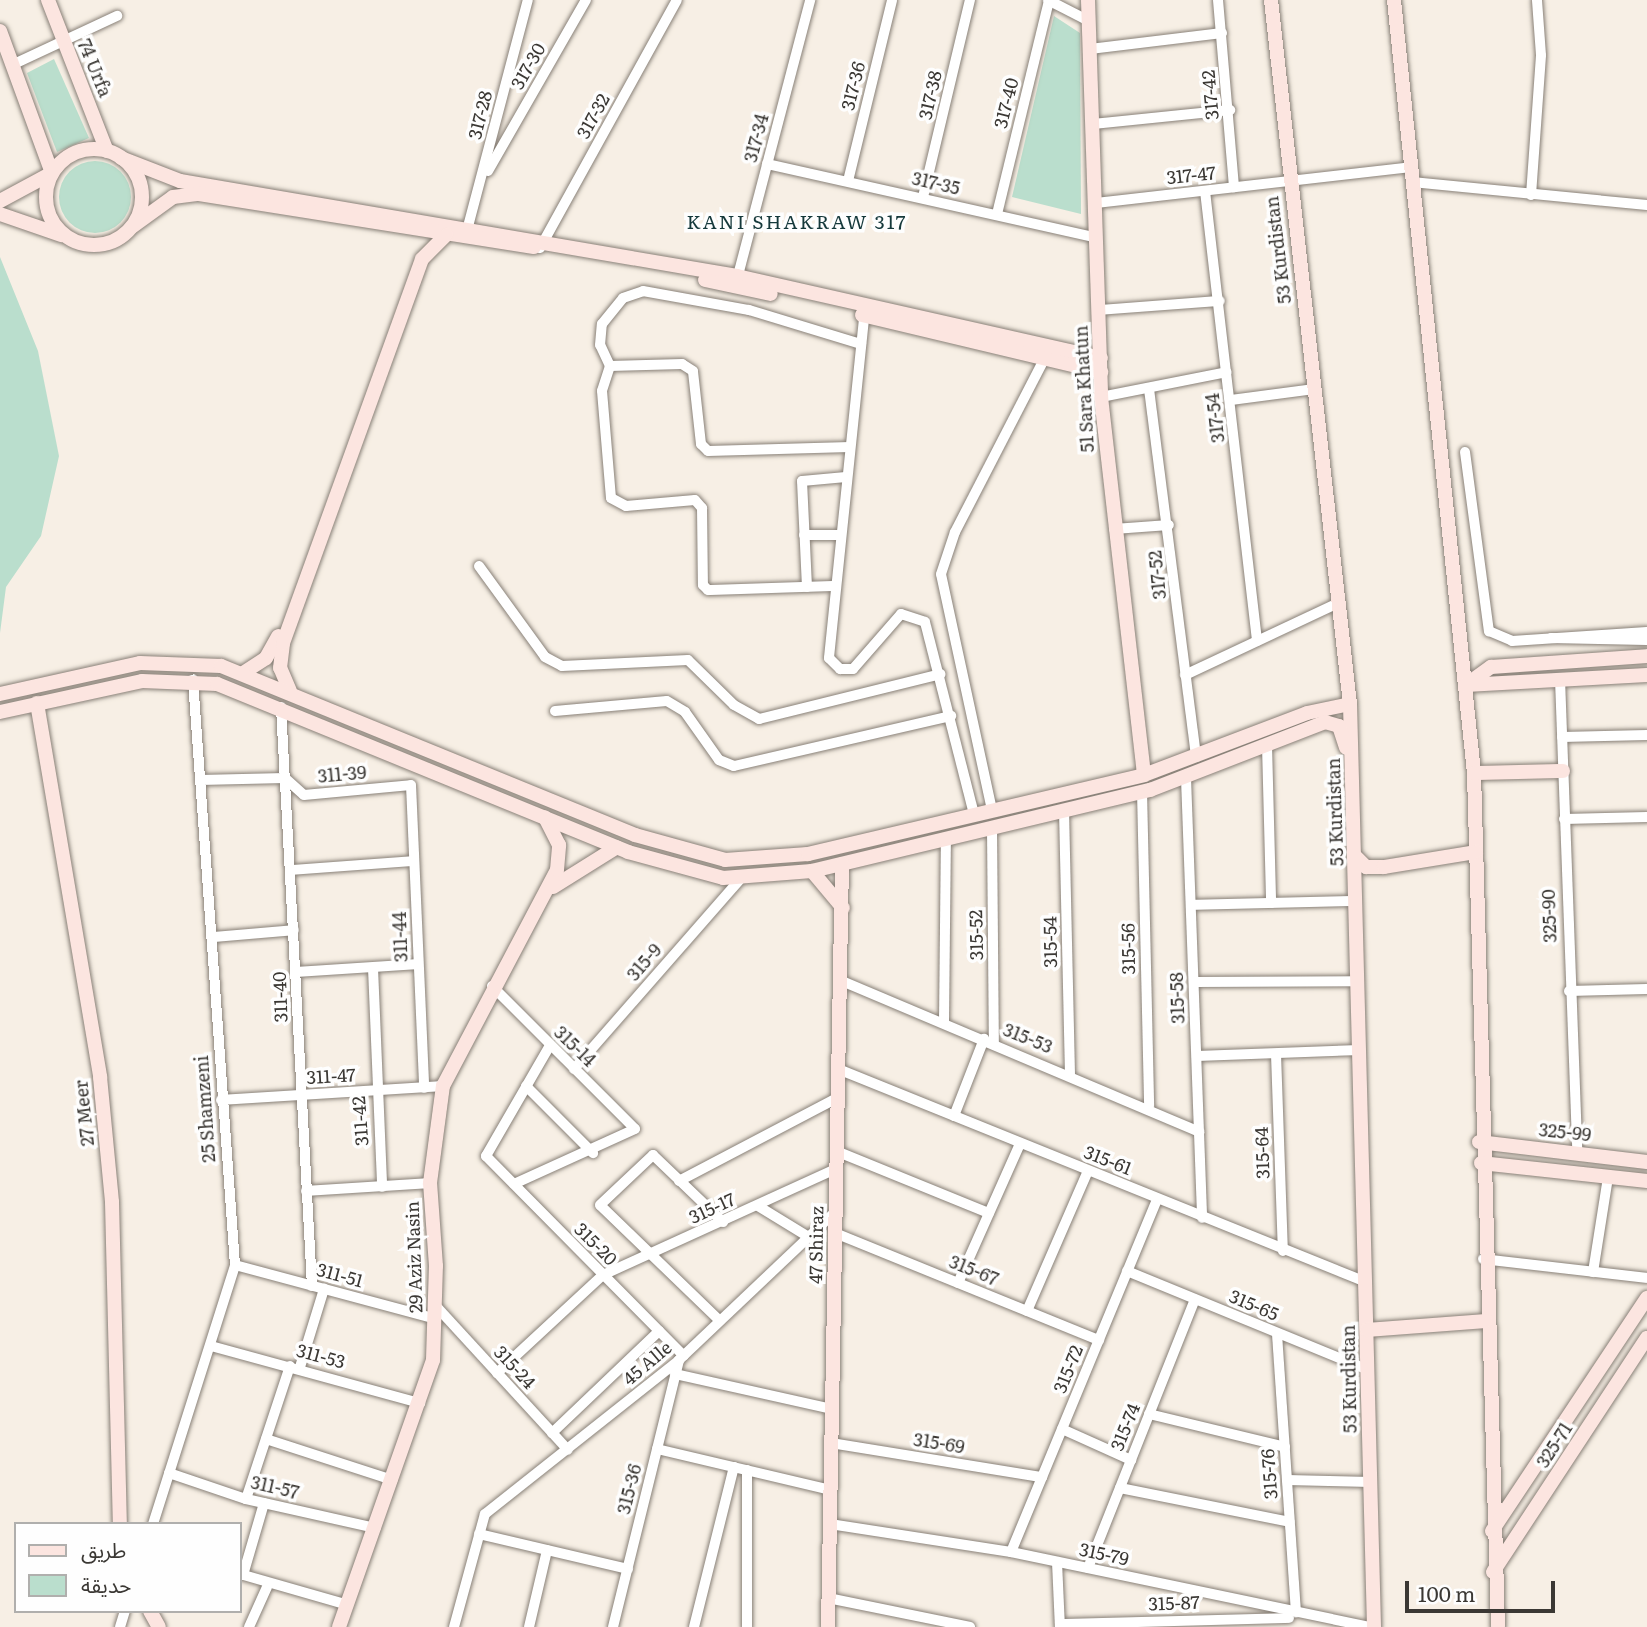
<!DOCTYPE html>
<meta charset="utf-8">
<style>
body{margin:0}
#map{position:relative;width:1647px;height:1627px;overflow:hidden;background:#f7efe5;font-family:Literata,"Noto Sans Arabic",serif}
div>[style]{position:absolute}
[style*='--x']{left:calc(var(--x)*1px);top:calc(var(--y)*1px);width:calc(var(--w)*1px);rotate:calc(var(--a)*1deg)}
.green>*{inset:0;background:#badecd}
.round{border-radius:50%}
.roads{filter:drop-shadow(0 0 2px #888077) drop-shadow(0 0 2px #888077)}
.street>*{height:10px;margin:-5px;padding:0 5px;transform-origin:5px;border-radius:5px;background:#fff}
.secondary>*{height:14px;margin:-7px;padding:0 7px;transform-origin:7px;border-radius:7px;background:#fce5e0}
.secondary>.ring{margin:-7px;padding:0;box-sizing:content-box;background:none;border:14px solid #fce5e0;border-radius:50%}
span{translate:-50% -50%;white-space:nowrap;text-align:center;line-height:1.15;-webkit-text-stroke:7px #fefefe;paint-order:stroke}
.street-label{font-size:18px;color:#3b3834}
.neighbourhood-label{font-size:19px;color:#16393b;letter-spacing:2px}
.legend{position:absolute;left:14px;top:1522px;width:228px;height:91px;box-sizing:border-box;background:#fefefe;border:2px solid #b0afad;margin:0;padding:9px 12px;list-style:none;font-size:21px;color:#3b3834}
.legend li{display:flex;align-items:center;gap:14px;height:35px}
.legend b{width:35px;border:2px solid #b0afad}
.scale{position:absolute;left:1405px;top:1581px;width:150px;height:32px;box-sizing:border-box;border:4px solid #3b3834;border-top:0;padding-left:9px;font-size:21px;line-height:24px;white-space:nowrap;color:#3b3834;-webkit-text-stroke:5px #fefefe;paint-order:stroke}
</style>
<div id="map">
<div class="green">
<i style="clip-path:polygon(1054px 16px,1080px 33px,1081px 214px,1012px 197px)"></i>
<i style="clip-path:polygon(54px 59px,89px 138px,57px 152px,27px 73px)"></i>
<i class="round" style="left:59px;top:161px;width:72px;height:72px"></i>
<i style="clip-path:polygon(0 257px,38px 351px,59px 456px,41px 536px,6px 587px,0 633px)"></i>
</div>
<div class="roads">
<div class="street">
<i style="--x:1048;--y:0;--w:46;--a:27.1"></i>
<i style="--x:1218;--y:0;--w:188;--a:85.1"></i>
<i style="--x:1090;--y:49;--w:133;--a:-6.9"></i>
<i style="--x:14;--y:64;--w:114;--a:-25"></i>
<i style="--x:1093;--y:124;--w:138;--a:-5.8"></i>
<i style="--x:767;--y:164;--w:338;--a:12.6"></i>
<i style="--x:488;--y:171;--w:197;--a:-60.2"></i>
<i style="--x:848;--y:181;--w:186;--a:-76.3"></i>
<i style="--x:1412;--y:182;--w:236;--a:5.6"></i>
<i style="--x:1205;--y:191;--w:453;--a:83.4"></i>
<i style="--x:1531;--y:195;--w:140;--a:-85.9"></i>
<i style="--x:1541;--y:55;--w:55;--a:-94.2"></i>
<i style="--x:923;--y:197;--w:203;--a:-76.6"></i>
<i style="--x:1096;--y:203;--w:317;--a:-6.5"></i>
<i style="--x:997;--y:214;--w:220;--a:-76.3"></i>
<i style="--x:466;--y:234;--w:242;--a:-75.2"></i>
<i style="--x:540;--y:248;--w:283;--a:-61.1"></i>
<i style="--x:736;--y:283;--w:293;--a:-75.3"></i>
<i style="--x:865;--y:309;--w:351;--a:95.9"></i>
<i style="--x:829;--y:658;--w:16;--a:45"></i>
<i style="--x:840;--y:669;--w:13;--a:0"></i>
<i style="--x:853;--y:669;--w:73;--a:-48.9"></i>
<i style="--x:901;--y:614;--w:25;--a:18"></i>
<i style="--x:925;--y:622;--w:198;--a:75.7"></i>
<i style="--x:1099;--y:310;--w:121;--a:-4.3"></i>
<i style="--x:610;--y:366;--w:26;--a:108"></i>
<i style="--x:602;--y:391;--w:107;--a:85.2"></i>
<i style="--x:611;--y:498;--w:17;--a:28"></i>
<i style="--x:626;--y:506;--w:69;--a:-5"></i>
<i style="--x:695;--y:500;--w:11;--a:49"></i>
<i style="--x:702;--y:508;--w:77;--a:89.3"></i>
<i style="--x:703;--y:585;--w:7;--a:45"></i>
<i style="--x:708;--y:590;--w:127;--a:-1.8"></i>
<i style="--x:1149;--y:389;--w:371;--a:82.7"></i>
<i style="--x:1101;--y:397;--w:128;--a:-11.2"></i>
<i style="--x:1231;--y:400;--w:84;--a:-7.5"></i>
<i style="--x:850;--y:447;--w:142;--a:178.4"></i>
<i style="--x:708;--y:451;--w:10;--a:-135"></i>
<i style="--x:701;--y:444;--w:73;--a:-96.3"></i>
<i style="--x:693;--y:371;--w:13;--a:-148"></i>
<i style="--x:682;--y:364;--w:72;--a:178.4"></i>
<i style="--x:610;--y:366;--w:23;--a:-115"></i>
<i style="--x:600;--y:345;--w:21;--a:-85"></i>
<i style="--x:602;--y:324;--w:33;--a:-51"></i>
<i style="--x:623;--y:298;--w:21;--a:-19"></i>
<i style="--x:643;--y:291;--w:108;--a:10.2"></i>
<i style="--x:749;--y:310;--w:117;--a:16.9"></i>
<i style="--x:1465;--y:452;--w:181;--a:82.4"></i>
<i style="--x:1489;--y:631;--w:25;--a:23"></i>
<i style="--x:1512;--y:641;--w:135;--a:-3.8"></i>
<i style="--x:1114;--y:529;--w:55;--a:-4.2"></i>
<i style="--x:804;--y:535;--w:36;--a:0"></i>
<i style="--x:479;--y:566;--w:112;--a:54"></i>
<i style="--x:545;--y:657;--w:19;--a:28"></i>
<i style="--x:562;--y:666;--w:126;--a:-2.7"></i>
<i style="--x:688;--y:660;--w:64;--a:44.4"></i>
<i style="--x:734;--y:705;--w:29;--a:29"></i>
<i style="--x:759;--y:719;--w:187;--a:-13.9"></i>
<i style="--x:807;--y:587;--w:106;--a:-92.7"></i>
<i style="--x:802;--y:481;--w:44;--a:-5.2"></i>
<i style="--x:1551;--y:638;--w:96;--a:1.2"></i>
<i style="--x:1185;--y:675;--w:169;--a:-25.2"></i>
<i style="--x:1560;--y:679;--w:473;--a:87.9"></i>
<i style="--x:281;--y:707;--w:580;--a:86.94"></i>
<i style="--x:555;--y:711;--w:112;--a:-5.1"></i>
<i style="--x:667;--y:701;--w:21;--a:31"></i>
<i style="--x:685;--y:712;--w:59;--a:54.7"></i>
<i style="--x:719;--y:760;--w:16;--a:22"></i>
<i style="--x:734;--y:766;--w:223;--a:-13"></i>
<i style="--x:1562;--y:737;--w:85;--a:-1.3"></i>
<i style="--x:1267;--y:745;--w:158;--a:88.5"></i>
<i style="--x:1186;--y:778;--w:440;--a:87.9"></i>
<i style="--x:200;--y:780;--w:85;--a:-1.3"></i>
<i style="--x:285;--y:778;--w:25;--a:42"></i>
<i style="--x:304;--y:795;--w:107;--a:-5.3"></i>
<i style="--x:411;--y:785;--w:303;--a:87.5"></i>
<i style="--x:1142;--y:791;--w:315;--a:88.7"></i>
<i style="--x:992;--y:810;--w:241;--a:-102.2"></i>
<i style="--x:941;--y:574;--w:44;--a:-71.6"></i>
<i style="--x:955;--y:532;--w:196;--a:-62.7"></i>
<i style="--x:1064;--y:810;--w:264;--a:88.7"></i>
<i style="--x:1564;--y:819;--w:83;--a:-1.4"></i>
<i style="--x:992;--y:828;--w:215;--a:89.5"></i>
<i style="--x:291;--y:870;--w:123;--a:-4.2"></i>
<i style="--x:1191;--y:905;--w:165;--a:-1.4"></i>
<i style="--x:213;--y:937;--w:81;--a:-4.9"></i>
<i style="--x:373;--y:968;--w:219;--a:87.6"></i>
<i style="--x:297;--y:972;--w:121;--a:-3.8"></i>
<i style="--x:842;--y:981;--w:388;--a:22.9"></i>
<i style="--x:1194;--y:982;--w:164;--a:-0.3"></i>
<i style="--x:492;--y:986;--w:202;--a:45"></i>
<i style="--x:635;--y:1129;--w:133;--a:155.6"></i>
<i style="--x:1569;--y:991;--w:78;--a:-1.5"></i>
<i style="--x:944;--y:1022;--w:183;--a:-89.4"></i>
<i style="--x:549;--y:1047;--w:126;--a:120"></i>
<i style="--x:486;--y:1156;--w:281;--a:45.3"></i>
<i style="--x:1276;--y:1054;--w:197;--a:88"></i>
<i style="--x:1197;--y:1056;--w:163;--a:-2.1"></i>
<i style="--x:574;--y:1069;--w:254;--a:-48.8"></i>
<i style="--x:838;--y:1069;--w:569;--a:21.97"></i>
<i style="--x:526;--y:1086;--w:95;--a:45"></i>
<i style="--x:221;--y:1100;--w:222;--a:-3.6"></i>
<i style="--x:954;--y:1116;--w:83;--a:-68.7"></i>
<i style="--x:836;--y:1151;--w:165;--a:22.1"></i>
<i style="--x:679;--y:1181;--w:178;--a:-27.7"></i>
<i style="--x:306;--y:1191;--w:124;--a:-3.7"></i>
<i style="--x:758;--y:1206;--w:57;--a:31.5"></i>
<i style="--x:835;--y:1233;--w:285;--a:22.1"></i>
<i style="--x:1483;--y:1259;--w:165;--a:6.6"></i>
<i style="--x:235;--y:1265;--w:208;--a:15"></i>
<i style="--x:1127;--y:1271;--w:261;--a:22.3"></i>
<i style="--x:1593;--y:1272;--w:96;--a:-81"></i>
<i style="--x:958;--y:1283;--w:152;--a:-66"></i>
<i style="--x:436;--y:1306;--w:195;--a:47.5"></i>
<i style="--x:1027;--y:1311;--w:153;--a:-66.5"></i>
<i style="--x:719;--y:1320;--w:165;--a:-136"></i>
<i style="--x:600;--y:1205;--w:73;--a:-43.3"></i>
<i style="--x:653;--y:1155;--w:97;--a:43.7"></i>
<i style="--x:1277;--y:1334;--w:279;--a:86.1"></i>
<i style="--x:211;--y:1346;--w:217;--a:15.3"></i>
<i style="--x:300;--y:1367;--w:82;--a:-72.9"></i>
<i style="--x:497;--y:1373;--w:144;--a:-42.8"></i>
<i style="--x:603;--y:1275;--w:256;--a:-24.5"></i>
<i style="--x:675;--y:1374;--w:161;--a:12.6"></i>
<i style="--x:1149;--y:1414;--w:140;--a:13.6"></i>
<i style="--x:1062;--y:1429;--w:76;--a:24.2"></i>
<i style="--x:552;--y:1433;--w:148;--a:-43.6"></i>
<i style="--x:266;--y:1439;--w:133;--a:18"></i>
<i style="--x:831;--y:1443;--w:214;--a:9.2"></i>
<i style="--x:657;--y:1449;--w:178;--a:13.3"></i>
<i style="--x:747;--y:1470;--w:157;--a:90"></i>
<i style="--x:169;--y:1473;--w:81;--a:18.7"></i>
<i style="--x:246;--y:1499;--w:133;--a:12.6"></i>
<i style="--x:1287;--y:1480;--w:84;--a:1.4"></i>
<i style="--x:1120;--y:1488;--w:173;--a:11.3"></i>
<i style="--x:246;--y:1499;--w:140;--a:-71.7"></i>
<i style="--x:153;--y:1524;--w:272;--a:-72.4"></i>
<i style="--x:235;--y:1265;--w:587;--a:-94.11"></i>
<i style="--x:830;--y:1524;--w:183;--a:8.8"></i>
<i style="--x:1011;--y:1552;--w:366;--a:11.8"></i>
<i style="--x:479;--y:1534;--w:153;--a:13.2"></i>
<i style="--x:1011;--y:1552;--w:382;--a:-67.5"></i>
<i style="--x:1057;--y:1562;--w:65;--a:87.4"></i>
<i style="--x:1088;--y:1568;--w:289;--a:-68.3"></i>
<i style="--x:240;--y:1574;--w:112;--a:16"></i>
<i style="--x:243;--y:1575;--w:75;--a:-73.7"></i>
<i style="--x:828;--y:1598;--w:145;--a:11.5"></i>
<i style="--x:1060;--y:1624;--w:229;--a:-1.5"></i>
<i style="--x:120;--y:1627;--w:17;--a:-73"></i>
<i style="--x:249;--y:1627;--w:44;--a:-65.8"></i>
<i style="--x:454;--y:1627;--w:117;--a:-74.7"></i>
<i style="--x:485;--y:1514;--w:248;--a:-38.4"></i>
<i style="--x:679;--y:1360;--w:215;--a:-43.5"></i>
<i style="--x:529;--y:1627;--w:79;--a:-76.8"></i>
<i style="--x:613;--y:1627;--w:275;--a:-76.1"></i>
<i style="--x:694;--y:1627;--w:165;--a:-76"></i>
</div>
<div class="secondary">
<i style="--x:48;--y:0;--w:162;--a:68.7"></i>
<i style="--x:1088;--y:0;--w:397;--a:88.1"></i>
<i style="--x:1101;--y:397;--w:380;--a:83.5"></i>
<i style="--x:1271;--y:0;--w:708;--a:83.6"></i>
<i style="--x:1350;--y:704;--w:923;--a:88.51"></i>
<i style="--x:1394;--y:0;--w:777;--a:84.09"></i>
<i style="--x:1474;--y:773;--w:854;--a:88.39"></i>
<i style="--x:0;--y:31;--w:151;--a:69.9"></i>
<i style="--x:52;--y:173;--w:59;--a:151.7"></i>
<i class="ring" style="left:46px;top:149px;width:82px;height:82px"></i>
<i style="--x:121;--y:158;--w:63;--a:21.3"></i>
<i style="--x:180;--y:181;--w:565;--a:9.68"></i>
<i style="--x:737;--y:276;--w:373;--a:12.7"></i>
<i style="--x:0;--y:214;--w:65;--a:19"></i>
<i style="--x:133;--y:226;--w:49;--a:-35.9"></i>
<i style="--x:173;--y:197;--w:26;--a:-7"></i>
<i style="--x:199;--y:194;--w:339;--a:9"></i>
<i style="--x:705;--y:280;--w:67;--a:12"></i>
<i style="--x:862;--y:315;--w:246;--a:13.4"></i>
<i style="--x:243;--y:673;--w:27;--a:-33"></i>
<i style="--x:266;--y:658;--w:25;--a:-61"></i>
<i style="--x:1466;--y:685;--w:31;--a:-36"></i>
<i style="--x:1491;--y:667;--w:156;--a:-4"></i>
<i style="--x:1466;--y:685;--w:181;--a:-3.2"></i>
<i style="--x:290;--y:691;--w:25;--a:-113"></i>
<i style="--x:280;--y:668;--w:25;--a:-83"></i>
<i style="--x:283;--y:643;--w:408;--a:-70.1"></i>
<i style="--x:422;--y:259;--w:34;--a:-45"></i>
<i style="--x:0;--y:694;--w:143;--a:-12.5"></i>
<i style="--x:140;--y:663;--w:81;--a:2.1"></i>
<i style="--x:221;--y:666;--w:447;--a:22.2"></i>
<i style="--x:635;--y:835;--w:93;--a:15.5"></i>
<i style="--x:725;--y:860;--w:83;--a:-4.1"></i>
<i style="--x:808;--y:854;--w:345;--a:-13.2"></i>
<i style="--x:1144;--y:775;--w:174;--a:-20.8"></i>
<i style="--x:1307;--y:713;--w:44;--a:-11.8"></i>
<i style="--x:37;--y:703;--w:379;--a:80.4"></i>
<i style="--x:100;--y:1077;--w:126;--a:84.5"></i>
<i style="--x:112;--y:1202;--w:322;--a:88.6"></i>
<i style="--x:0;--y:712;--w:145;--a:-12.3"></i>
<i style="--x:142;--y:681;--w:75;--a:2.3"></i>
<i style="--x:217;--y:684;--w:444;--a:22.2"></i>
<i style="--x:628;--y:852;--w:98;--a:15.3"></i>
<i style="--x:723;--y:878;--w:89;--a:-4.5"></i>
<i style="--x:812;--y:871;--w:348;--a:-13.5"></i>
<i style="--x:1150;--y:790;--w:188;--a:-21.2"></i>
<i style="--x:1325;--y:722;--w:15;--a:16"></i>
<i style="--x:1339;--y:726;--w:23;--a:72"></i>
<i style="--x:1474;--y:773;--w:89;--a:-1.3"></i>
<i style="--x:1355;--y:856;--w:16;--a:45"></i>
<i style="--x:1366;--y:867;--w:18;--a:0"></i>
<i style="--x:1384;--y:867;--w:93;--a:-9.3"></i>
<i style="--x:812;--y:871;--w:48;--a:50"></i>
<i style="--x:553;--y:887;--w:75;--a:-32"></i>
<i style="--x:1479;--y:1142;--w:169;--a:6.8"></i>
<i style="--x:1481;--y:1163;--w:167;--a:6.2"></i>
<i style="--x:1367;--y:1330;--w:119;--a:-4.3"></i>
<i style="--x:1492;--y:1531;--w:280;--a:-56.4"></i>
<i style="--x:1493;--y:1572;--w:280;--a:-56.7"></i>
<i style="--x:150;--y:1611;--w:18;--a:61"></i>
<i style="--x:339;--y:1627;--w:283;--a:-70.6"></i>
<i style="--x:433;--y:1360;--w:94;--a:-88.2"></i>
<i style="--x:436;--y:1266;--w:83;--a:-94.1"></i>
<i style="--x:430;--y:1183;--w:98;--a:-82.4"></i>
<i style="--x:443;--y:1086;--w:244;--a:-62.2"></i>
<i style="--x:557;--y:870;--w:25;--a:-85"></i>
<i style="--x:559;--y:845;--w:31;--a:-117"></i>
<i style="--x:828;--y:1627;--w:763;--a:-88.95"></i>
</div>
</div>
<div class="street-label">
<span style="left:528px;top:66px;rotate:-60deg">317-30</span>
<span style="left:95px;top:68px;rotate:68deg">74 Urfa</span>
<span style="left:853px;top:86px;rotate:-76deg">317-36</span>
<span style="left:930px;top:95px;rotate:-77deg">317-38</span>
<span style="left:1210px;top:95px;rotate:-95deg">317-42</span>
<span style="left:1006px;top:103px;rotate:-76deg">317-40</span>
<span style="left:480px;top:115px;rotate:-76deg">317-28</span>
<span style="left:593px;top:116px;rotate:-61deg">317-32</span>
<span style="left:756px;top:138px;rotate:-75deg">317-34</span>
<span style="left:1191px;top:175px;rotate:-6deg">317-47</span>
<span style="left:936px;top:183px;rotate:13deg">317-35</span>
<span style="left:1278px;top:250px;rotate:-97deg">53 Kurdistan</span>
<span style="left:1084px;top:389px;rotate:-93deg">51 Sara Khatun</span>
<span style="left:1215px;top:418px;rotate:-97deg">317-54</span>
<span style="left:1157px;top:575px;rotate:-96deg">317-52</span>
<span style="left:342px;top:774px;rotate:-5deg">311-39</span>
<span style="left:1335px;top:812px;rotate:-92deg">53 Kurdistan</span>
<span style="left:1549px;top:916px;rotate:-92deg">325-90</span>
<span style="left:976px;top:935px;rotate:-91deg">315-52</span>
<span style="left:400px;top:937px;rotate:-92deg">311-44</span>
<span style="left:1050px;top:942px;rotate:-91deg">315-54</span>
<span style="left:1128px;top:949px;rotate:-91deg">315-56</span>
<span style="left:644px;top:962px;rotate:-49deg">315-9</span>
<span style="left:280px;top:997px;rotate:-92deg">311-40</span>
<span style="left:1177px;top:998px;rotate:-92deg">315-58</span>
<span style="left:1028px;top:1038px;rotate:22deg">315-53</span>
<span style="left:575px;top:1046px;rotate:44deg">315-14</span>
<span style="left:331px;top:1076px;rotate:-3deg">311-47</span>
<span style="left:205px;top:1109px;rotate:-94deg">25 Shamzeni</span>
<span style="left:84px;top:1113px;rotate:-96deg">27 Meer</span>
<span style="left:360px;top:1121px;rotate:-94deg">311-42</span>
<span style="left:1565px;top:1132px;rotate:6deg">325-99</span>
<span style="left:1262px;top:1153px;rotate:-92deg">315-64</span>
<span style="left:1108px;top:1160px;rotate:22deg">315-61</span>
<span style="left:712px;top:1208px;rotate:-25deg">315-17</span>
<span style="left:596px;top:1244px;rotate:45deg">315-20</span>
<span style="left:816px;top:1245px;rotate:-89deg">47 Shiraz</span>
<span style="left:414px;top:1257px;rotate:-92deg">29 Aziz Nasin</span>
<span style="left:974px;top:1270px;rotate:22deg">315-67</span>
<span style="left:340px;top:1275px;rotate:15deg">311-51</span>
<span style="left:1254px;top:1305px;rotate:23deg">315-65</span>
<span style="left:321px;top:1356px;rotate:15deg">311-53</span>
<span style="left:647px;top:1363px;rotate:-40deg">45 Alle</span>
<span style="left:515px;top:1367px;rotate:47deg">315-24</span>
<span style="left:1068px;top:1369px;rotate:-68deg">315-72</span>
<span style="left:1349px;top:1379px;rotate:-91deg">53 Kurdistan</span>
<span style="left:1125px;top:1427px;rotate:-68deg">315-74</span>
<span style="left:939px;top:1443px;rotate:9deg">315-69</span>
<span style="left:1554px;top:1445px;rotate:-57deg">325-71</span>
<span style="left:1269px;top:1474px;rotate:-94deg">315-76</span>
<span style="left:275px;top:1487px;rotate:13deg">311-57</span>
<span style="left:629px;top:1489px;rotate:-76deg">315-36</span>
<span style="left:1104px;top:1554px;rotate:12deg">315-79</span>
<span style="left:1174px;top:1603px;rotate:-2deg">315-87</span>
</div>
<div class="neighbourhood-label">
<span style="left:797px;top:222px">KANI SHAKRAW 317</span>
</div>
<ul class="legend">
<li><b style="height:9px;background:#fce5e0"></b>طريق</li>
<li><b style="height:19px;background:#badecd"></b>حديقة</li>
</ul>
<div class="scale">100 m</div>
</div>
